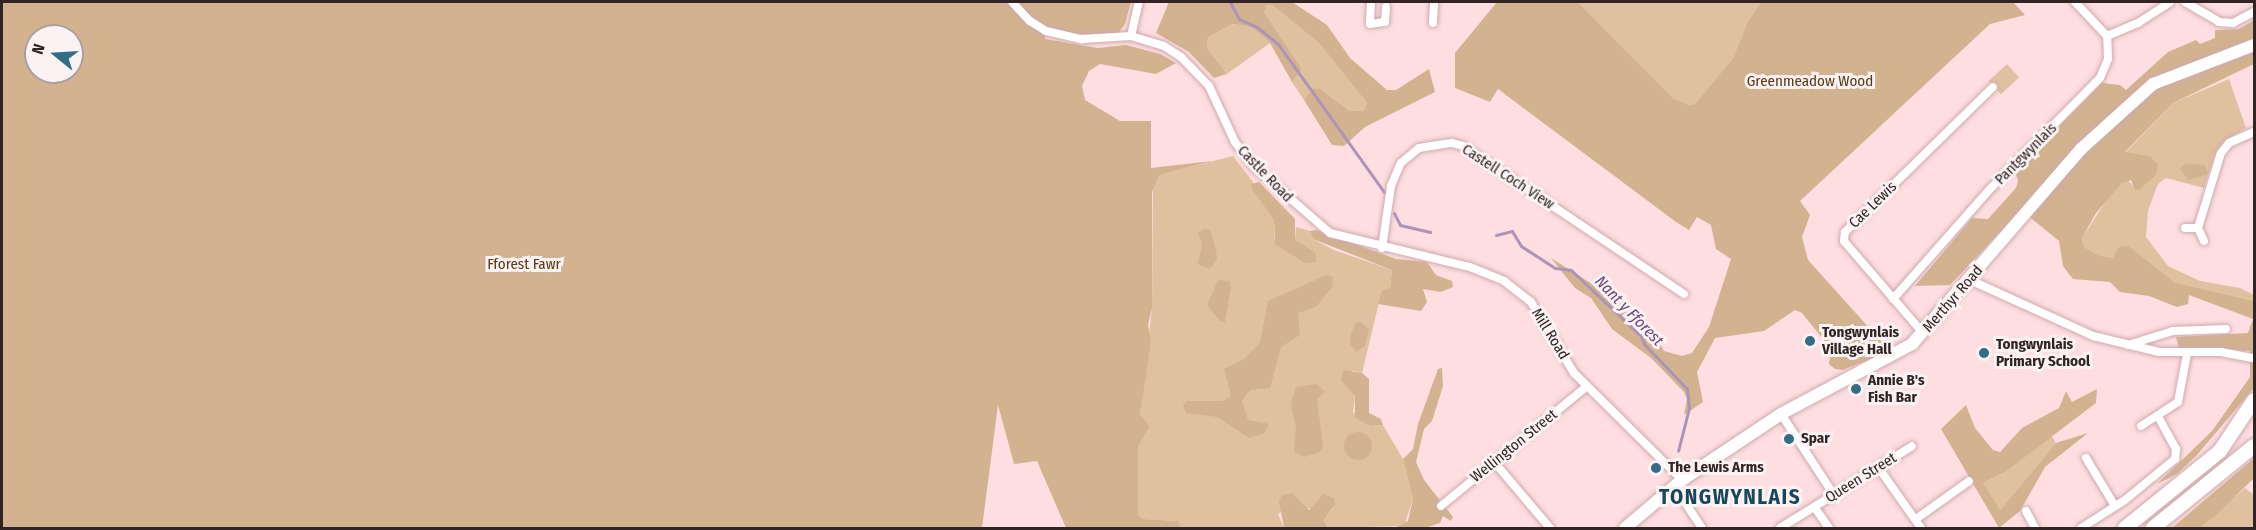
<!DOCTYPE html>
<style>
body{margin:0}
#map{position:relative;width:2256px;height:530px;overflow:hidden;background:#fedee1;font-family:"Fira Sans Condensed",sans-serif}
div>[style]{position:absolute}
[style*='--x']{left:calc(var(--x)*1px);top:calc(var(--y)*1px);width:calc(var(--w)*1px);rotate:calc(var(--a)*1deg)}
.green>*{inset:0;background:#dfc1a0;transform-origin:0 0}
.forest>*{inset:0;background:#d2b28f}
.round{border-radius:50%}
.stream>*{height:3px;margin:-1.5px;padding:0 1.5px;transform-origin:1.5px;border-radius:1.5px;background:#ac93b8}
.roads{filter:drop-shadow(0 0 2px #d0aaae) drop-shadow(0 0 2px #d0aaae)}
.minor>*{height:8px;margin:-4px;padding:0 4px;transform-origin:4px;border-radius:4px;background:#fff}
.primary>*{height:12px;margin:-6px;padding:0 6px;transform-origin:6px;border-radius:6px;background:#fff}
.trunk>*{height:14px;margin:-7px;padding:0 7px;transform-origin:7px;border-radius:7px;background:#fff}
.dots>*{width:16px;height:16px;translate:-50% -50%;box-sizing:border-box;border:3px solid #faf2f3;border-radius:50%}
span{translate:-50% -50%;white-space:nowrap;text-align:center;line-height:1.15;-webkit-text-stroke:6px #faf2f3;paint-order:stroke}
.park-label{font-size:15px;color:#59390d}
.street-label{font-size:15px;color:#322425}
.poi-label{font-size:15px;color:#322425;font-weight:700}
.left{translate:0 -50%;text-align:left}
.water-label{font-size:16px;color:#684578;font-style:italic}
.district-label{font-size:21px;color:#17475a;font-weight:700;letter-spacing:1.5px}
.frame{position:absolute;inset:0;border:3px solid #322425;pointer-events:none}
.north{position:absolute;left:24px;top:24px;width:60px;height:60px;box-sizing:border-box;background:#faf2f3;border:2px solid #aaa0a1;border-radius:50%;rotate:288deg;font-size:16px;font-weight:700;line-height:24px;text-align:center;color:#322425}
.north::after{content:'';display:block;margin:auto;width:21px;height:27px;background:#336d86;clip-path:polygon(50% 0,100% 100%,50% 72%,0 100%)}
</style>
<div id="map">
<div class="green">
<i style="clip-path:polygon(1578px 2px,1761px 2px,1747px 23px,1733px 58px,1695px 104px,1689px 105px,1673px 98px)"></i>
<i style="clip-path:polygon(1265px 5px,1272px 5px,1319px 43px,1367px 103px,1364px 111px,1350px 111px,1320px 89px,1313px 89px,1304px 100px,1292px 82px,1302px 69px,1263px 13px)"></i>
<i style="clip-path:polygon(1233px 24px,1251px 27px,1270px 43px,1227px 74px,1207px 48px,1208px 37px)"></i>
<i style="left:2007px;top:64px;width:18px;height:25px;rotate:47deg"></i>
<i style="clip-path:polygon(2229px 79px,2246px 128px,2224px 141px,2215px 154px,2204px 188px,2166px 178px,2158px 184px,2148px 211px,2146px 237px,2168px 266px,2200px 281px,2240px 288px,2254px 295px,2254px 301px,2174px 282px,2148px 265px,2098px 255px,2084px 247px,2082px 238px,2113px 190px,2127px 179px,2133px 186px,2143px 155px,2125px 153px,2173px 103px)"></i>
<i style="clip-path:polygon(1233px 156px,1253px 182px,1253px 191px,1274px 220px,1274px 238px,1285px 250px,1293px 254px,1305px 247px,1295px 240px,1296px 227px,1310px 231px,1313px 239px,1334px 250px,1392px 270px,1390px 288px,1382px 290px,1362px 373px,1353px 371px,1345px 385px,1355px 396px,1353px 412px,1371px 426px,1383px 425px,1403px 459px,1413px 499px,1404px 526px,1327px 528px,1324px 520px,1333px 508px,1319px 498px,1313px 509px,1306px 508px,1300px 501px,1278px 514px,1284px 528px,1181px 528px,1177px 521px,1143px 519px,1138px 514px,1138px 447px,1150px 426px,1140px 416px,1152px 308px,1153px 183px,1158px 175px)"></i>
<i style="clip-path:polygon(2051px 435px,2056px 443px,1999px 511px,1983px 483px,2005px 472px)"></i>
<i style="clip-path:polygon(2245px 488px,2254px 495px,2254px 528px,2199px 528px)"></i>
</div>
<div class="forest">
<i style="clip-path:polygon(evenodd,2px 2px,1131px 2px,1125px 24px,1115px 37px,1046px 31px,1045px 39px,1098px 48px,1126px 45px,1160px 54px,1176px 63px,1156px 74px,1100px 64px,1089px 71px,1082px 86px,1085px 100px,1120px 121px,1151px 121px,1151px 168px,1212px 161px,1159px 175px,1152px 192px,1152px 308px,1148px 325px,1151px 341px,1140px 415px,1150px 426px,1138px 447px,1138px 514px,1143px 519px,1178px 521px,1181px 528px,1066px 528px,1037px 461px,1014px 464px,998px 405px,982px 528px,2px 528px,2px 2px,36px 36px,72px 36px,72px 72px,36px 72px,36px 36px)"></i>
<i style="clip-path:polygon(1169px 2px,1292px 2px,1327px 25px,1350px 58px,1387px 90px,1396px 90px,1429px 69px,1435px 92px,1365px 127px,1344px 146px,1332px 145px,1304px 100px,1313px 89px,1320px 89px,1350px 111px,1364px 111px,1367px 103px,1319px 43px,1272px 5px,1266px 5px,1264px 13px,1302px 69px,1292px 82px,1270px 43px,1251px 27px,1233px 24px,1208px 37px,1207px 48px,1227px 74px,1214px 78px,1189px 52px,1156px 33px)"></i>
<i style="clip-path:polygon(1497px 2px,1578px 2px,1673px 98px,1689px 105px,1695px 104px,1733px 58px,1747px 23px,1761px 2px,2013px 2px,2025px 15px,1990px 24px,1800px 201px,1810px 215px,1802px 237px,1808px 260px,1881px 341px,1883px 346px,1877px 356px,1843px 370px,1835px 369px,1829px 364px,1831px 349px,1802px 313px,1795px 310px,1764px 331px,1715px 338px,1697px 372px,1703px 402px,1684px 415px,1687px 399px,1684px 392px,1651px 358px,1612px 329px,1591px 298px,1575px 288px,1551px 258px,1646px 318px,1664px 351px,1682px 356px,1692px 353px,1709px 327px,1731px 259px,1716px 249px,1711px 225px,1697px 217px,1689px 230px,1676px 222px,1498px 89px,1490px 102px,1455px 88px,1455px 53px)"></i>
<i style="clip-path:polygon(2254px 20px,2254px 64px,2173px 103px,2163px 113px,2125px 152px,2150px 156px,2158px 165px,2156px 175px,2140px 189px,2135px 190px,2131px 180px,2122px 183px,2096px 213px,2082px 238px,2084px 247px,2098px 255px,2113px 258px,2119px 247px,2128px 246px,2174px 282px,2254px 301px,2254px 388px,2196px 456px,2177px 474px,2157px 484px,2212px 431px,2250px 377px,2250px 351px,2179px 348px,2176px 337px,2248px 333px,2253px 319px,2189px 295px,2188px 304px,2177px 307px,2149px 296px,2120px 292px,2110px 282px,2073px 279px,2063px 266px,2059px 241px,2021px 210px,1950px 285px,1915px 286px,1972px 218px,1988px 219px,2016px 188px,2018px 181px,2015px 171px,2102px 83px,2120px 85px,2126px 90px,2168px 52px,2196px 40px,2200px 44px,2215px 38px,2215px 30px,2239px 29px)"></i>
<i style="clip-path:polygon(2186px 164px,2205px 165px,2208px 174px,2188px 180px,2180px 168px)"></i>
<i style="clip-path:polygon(1259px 182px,1295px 219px,1295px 240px,1316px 253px,1316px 262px,1305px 263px,1275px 244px,1274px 220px,1253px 191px,1251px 184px)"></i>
<i style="clip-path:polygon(1204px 229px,1210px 230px,1216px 250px,1217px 260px,1210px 269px,1198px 264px,1202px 244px,1198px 232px)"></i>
<i style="clip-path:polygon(1316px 230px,1396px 259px,1427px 262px,1436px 275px,1452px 281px,1453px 287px,1441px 292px,1423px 289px,1427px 302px,1421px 311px,1378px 304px,1382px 290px,1390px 288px,1392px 270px,1313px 239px,1310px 231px)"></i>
<i style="clip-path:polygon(1327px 275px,1333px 277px,1332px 287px,1316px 307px,1298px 313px,1300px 335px,1281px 347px,1270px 388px,1250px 390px,1242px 401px,1248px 420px,1269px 424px,1265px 433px,1249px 438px,1218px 417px,1186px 413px,1183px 406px,1187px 401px,1223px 401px,1231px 396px,1224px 369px,1244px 359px,1260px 343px,1268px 301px)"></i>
<i style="clip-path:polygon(1218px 280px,1229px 281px,1231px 287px,1225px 322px,1220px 321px,1207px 305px)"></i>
<i style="clip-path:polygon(1360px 322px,1369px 329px,1365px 346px,1356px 352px,1350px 344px,1351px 334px,1355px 324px)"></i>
<i style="clip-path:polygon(1442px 368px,1443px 386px,1432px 421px,1424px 429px,1416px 462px,1424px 480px,1453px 517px,1451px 521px,1443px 516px,1440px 523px,1425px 528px,1375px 528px,1395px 528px,1408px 521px,1413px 499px,1403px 459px,1413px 449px,1418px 424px,1438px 369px)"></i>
<i style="clip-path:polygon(1343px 370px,1362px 373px,1369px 379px,1369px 413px,1381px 419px,1383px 425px,1371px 426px,1355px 418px,1355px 396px,1341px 381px)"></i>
<i style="clip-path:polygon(1317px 384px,1325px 392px,1317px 399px,1323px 447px,1320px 452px,1304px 457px,1294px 452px,1296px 428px,1291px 404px,1296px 387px)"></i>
<i style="clip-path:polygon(2097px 389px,2096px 403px,2005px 472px,1983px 483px,2000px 510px,2056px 443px,2088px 433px,2045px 467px,2020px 511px,1999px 528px,1941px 429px,1966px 405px,1975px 428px,1993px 450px,2000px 452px,2022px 428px,2059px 408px,2066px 391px,2072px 402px)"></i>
<i class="round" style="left:1344px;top:432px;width:28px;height:28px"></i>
<i style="clip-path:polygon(2254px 458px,2254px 478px,2214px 517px,2199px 528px,2172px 528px)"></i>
<i style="clip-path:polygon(1292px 493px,1309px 510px,1323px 494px,1334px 498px,1335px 504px,1324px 520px,1327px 528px,1284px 528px,1279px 501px,1282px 495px)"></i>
</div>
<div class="stream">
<i style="--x:1230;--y:2;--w:19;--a:62"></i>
<i style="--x:1239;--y:19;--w:20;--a:24"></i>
<i style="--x:1257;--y:27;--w:27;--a:39"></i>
<i style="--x:1278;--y:44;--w:182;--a:54.4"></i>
<i style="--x:1394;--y:213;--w:13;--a:63"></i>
<i style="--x:1400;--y:225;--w:31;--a:13"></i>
<i style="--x:1496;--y:235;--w:16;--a:-14"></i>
<i style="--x:1512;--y:231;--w:17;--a:59"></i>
<i style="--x:1521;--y:246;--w:40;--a:32.9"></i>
<i style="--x:1555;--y:268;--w:16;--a:7"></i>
<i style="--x:1571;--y:270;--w:96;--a:43.3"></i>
<i style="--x:1641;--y:336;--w:9;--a:69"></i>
<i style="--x:1644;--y:344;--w:62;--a:46.3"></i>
<i style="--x:1687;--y:389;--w:19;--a:84"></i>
<i style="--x:1689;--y:408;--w:44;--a:104.3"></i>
</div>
<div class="roads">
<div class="minor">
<i style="--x:1012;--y:2;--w:26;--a:47"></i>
<i style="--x:1030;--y:21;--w:19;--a:32"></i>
<i style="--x:1046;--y:31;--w:37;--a:13"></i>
<i style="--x:1082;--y:39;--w:49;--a:-3.5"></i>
<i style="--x:1131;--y:36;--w:34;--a:17"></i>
<i style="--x:1164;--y:46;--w:20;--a:33"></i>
<i style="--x:1181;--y:57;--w:40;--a:46"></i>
<i style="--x:1209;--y:86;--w:62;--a:65.1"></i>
<i style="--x:1235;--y:142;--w:30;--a:53"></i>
<i style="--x:1253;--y:166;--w:102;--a:41"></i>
<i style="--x:1330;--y:233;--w:144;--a:13.7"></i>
<i style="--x:1470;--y:267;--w:37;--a:22"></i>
<i style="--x:1504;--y:281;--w:34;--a:38"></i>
<i style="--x:1531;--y:302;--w:83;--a:58.8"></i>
<i style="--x:1574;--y:373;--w:152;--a:44.7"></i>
<i style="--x:1371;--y:2;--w:22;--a:93"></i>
<i style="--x:1370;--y:24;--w:15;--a:-8"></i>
<i style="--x:1385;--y:22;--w:15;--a:-86"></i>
<i style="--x:2185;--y:2;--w:39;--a:30"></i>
<i style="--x:2219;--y:22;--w:14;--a:4"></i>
<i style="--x:2233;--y:23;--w:24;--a:-28"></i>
<i style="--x:1433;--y:23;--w:21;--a:-87"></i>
<i style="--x:1131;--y:36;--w:35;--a:-77"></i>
<i style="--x:2107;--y:36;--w:34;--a:-23"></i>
<i style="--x:2138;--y:23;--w:38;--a:-33"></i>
<i style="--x:2185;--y:228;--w:13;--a:0"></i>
<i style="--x:2204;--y:241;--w:14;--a:-115"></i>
<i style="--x:2198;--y:228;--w:78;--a:-73"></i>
<i style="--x:2221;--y:153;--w:13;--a:-51"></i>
<i style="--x:2229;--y:143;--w:27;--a:-24"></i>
<i style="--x:1382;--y:248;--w:63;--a:-81.7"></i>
<i style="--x:1391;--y:186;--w:25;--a:-67"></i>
<i style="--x:1401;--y:163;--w:23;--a:-40"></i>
<i style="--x:1419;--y:148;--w:33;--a:-9"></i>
<i style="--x:1452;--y:143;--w:11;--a:15"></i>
<i style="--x:1463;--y:146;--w:266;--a:33.8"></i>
<i style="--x:1970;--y:280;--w:135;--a:24.5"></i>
<i style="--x:2093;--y:336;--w:68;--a:13.6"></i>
<i style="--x:2159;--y:352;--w:62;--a:0"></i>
<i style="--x:2221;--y:352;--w:33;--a:11"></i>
<i style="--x:1893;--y:299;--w:148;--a:-48.6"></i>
<i style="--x:1991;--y:188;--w:155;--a:-45.3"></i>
<i style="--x:2100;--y:78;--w:21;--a:-67"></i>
<i style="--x:2108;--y:59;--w:23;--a:-92"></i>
<i style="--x:2107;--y:36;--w:47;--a:-133.3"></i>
<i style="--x:1923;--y:333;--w:121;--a:-130.7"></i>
<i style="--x:1844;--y:241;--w:9;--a:-84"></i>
<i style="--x:1845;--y:232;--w:207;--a:-44.4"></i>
<i style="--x:2128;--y:345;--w:47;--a:-17.3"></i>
<i style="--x:2173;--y:331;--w:53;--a:-2.2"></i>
<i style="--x:1781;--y:414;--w:97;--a:56.8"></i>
<i style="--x:2141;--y:426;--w:44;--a:-33"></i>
<i style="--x:2178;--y:402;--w:49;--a:-79.4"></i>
<i style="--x:2086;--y:458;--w:56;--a:58.9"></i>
<i style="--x:1495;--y:463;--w:85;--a:49.8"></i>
<i style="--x:1878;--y:467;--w:75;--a:54.8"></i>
<i style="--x:1674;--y:486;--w:50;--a:56.3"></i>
<i style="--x:1441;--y:506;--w:189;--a:-39.4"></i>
<i style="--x:1815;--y:508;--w:24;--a:55"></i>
<i style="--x:2026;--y:511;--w:19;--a:62"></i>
<i style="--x:1916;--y:519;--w:65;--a:-35.6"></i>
<i style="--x:1780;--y:528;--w:155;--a:-31.8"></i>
<i style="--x:2081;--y:528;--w:52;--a:-32.5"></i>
<i style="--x:2125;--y:500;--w:65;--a:-39.4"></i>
<i style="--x:2175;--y:459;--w:10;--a:-84"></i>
<i style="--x:2176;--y:449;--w:37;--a:-119"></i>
</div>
<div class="primary">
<i style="--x:1625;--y:528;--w:75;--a:-40.1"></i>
<i style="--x:1682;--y:480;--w:119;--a:-33.7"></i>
<i style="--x:1781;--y:414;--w:149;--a:-28.1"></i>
<i style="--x:1912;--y:344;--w:258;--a:-49.1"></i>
<i style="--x:2081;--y:149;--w:97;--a:-42.1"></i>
<i style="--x:2153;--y:84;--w:108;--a:-21.1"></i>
</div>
<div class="trunk">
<i style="--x:2125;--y:528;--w:122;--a:-39"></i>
<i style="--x:2220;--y:451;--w:61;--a:-56.3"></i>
<i style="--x:2153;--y:528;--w:130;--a:-39.1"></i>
</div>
</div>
<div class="dots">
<i style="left:1810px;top:341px;background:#336d86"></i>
<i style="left:1984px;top:353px;background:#336d86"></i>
<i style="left:1856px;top:389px;background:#336d86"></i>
<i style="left:1789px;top:439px;background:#336d86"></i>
<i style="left:1656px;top:468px;background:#336d86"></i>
</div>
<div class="park-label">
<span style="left:1810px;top:82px">Greenmeadow Wood</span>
<span style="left:524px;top:265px">Fforest Fawr</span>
</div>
<div class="street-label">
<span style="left:2026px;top:154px;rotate:-45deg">Pantgwynlais</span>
<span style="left:1265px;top:174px;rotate:46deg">Castle Road</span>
<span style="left:1508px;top:177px;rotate:33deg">Castell Coch View</span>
<span style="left:1873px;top:205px;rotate:-44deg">Cae Lewis</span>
<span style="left:1953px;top:299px;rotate:-49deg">Merthyr Road</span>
<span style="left:1550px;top:334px;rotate:58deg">Mill Road</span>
<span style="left:1514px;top:446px;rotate:-39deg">Wellington Street</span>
<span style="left:1861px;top:478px;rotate:-32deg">Queen Street</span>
</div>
<div class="poi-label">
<span class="left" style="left:1822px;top:341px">Tongwynlais<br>Village Hall</span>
<span class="left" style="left:1996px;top:353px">Tongwynlais<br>Primary School</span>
<span class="left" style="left:1868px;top:389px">Annie B's<br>Fish Bar</span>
<span class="left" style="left:1801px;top:439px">Spar</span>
<span class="left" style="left:1668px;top:468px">The Lewis Arms</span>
</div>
<div class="water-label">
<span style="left:1629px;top:311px;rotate:46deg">Nant y Fforest</span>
</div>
<div class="district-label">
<span style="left:1730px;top:497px">TONGWYNLAIS</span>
</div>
<div class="frame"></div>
<div class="north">N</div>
</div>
